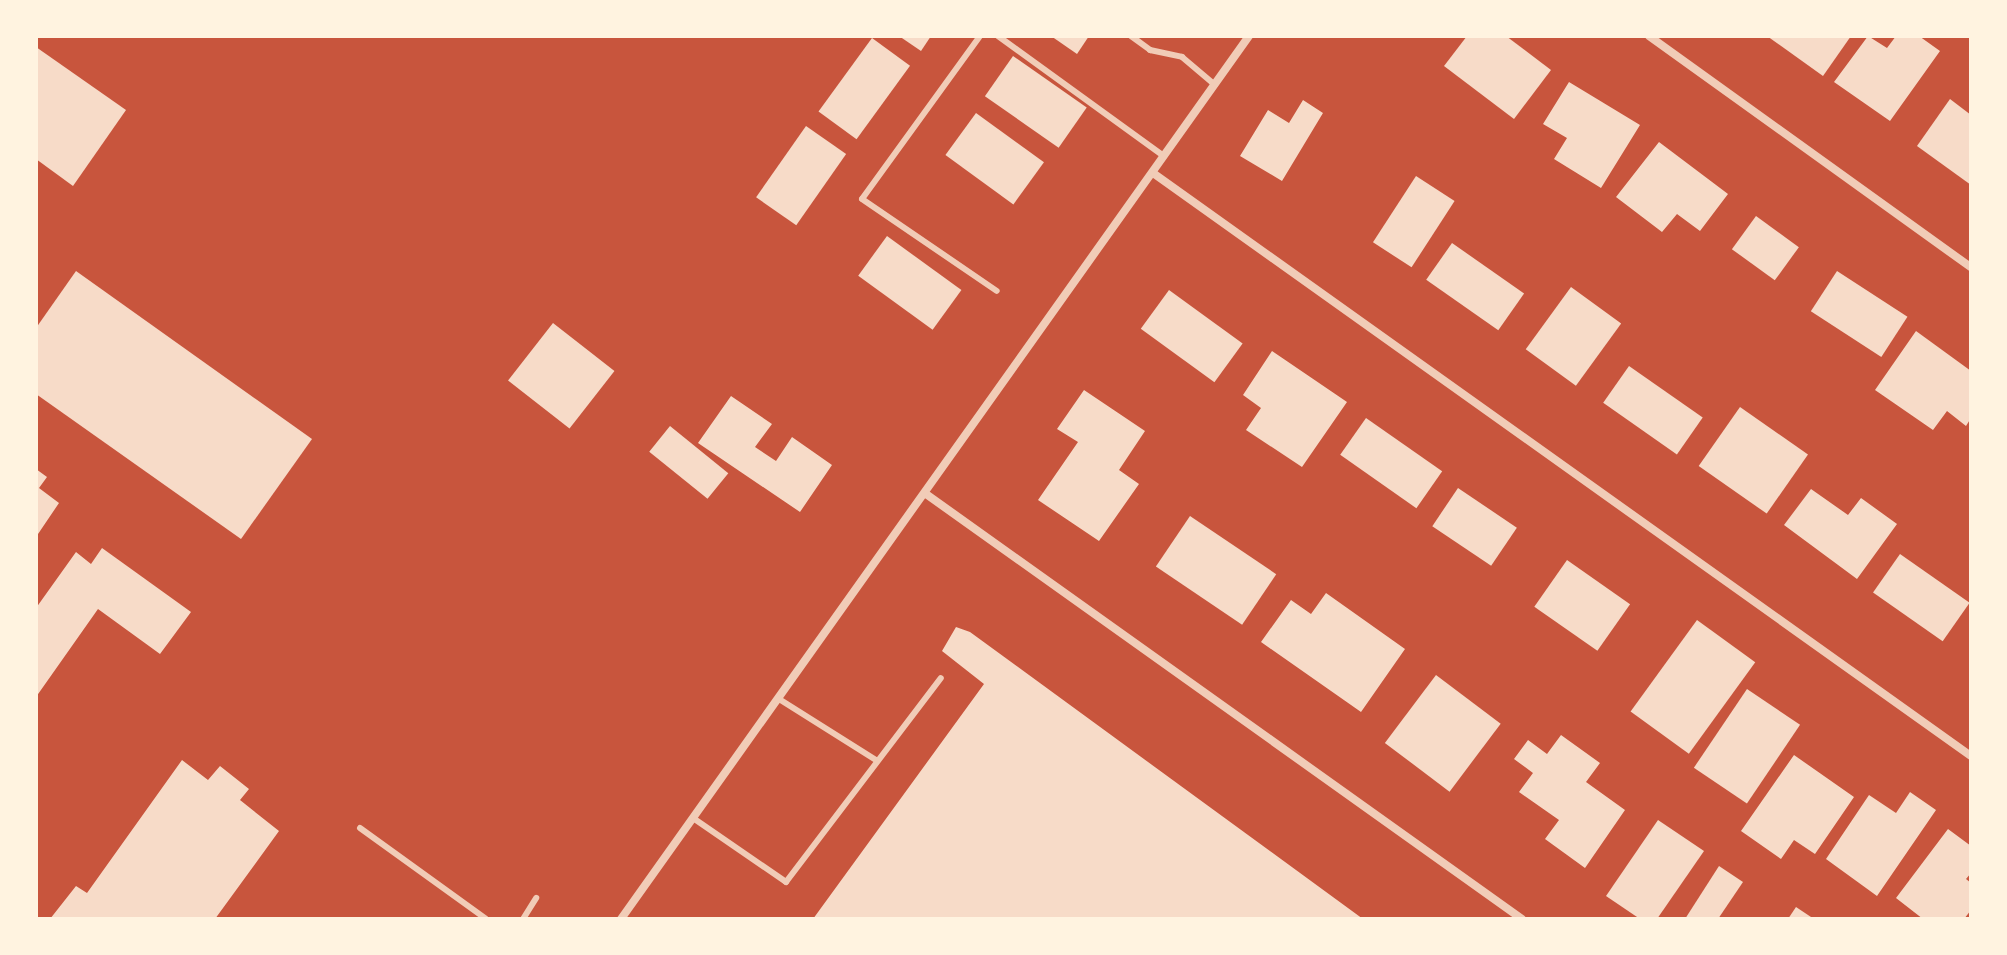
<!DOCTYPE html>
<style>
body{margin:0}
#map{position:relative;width:2007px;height:955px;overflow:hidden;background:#c8553d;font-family:Inter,sans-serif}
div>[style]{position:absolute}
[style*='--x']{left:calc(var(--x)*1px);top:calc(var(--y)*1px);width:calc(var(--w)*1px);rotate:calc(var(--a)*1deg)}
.building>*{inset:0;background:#f7dbc8;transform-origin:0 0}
.service>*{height:6px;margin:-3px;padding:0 3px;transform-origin:3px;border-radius:3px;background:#f1ccb7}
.minor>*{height:8px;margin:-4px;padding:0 4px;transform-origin:4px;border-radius:4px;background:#f1ccb7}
span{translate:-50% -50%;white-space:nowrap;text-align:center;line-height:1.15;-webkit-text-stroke:7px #fff3e0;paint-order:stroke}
.frame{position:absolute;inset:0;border:38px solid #fff3e0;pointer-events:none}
</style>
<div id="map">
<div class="building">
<i style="clip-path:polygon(899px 36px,931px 36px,921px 51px)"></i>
<i style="clip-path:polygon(1051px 36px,1089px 36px,1077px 54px)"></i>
<i style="clip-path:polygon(1467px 36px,1506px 36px,1551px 70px,1514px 119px,1444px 66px)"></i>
<i style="clip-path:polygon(1767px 36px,1851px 36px,1823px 76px)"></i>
<i style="clip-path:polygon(1868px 36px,1887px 48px,1896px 36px,1919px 36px,1940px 51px,1890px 121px,1834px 82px)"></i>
<i style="left:872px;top:38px;width:47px;height:91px;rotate:36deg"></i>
<i style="clip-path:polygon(36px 47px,126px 110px,73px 186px,36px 159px)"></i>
<i style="left:1013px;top:56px;width:90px;height:49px;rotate:35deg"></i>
<i style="clip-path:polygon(1569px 82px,1640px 125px,1601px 188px,1554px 159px,1567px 138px,1543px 124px)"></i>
<i style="clip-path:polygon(1950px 99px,1971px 115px,1971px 185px,1917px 146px)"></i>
<i style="clip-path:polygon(1303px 100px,1323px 113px,1282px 181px,1240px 156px,1268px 110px,1289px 123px)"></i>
<i style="left:976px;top:113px;width:84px;height:52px;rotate:36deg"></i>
<i style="left:806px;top:126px;width:49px;height:87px;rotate:35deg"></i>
<i style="clip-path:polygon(1659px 142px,1728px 194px,1700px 231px,1677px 214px,1662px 232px,1616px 197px)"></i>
<i style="left:1416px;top:176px;width:46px;height:79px;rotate:33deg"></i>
<i style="left:1756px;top:216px;width:53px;height:41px;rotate:36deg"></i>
<i style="left:887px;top:236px;width:92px;height:49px;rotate:36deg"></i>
<i style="left:1452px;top:243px;width:88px;height:45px;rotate:35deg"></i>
<i style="clip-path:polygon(76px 271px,312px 439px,241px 539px,36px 394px,36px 328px)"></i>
<i style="left:1837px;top:271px;width:84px;height:48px;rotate:33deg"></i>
<i style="left:1571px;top:287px;width:62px;height:77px;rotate:36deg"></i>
<i style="left:1169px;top:290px;width:91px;height:48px;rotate:36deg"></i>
<i style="left:553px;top:323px;width:78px;height:73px;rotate:38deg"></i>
<i style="clip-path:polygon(1916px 331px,1971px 371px,1971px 418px,1966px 426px,1947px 411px,1933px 430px,1875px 390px)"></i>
<i style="clip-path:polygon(1272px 351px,1347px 402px,1302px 467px,1246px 430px,1261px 408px,1243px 395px)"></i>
<i style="left:1629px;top:366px;width:90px;height:45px;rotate:35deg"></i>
<i style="clip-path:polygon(1084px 390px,1145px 431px,1119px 470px,1139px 484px,1099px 541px,1038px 500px,1078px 442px,1057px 429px)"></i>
<i style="clip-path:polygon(731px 396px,772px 424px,755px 447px,776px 461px,792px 437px,832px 465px,800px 512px,698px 443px)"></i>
<i style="left:1740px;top:407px;width:83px;height:72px;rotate:35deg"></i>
<i style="left:1366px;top:418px;width:93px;height:45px;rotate:35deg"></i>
<i style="left:670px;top:426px;width:75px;height:33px;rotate:39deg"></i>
<i style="clip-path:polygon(36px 469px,47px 477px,39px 488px,59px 503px,36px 537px)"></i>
<i style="left:1458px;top:488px;width:71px;height:46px;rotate:34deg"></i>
<i style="clip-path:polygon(1811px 489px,1848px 515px,1861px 498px,1897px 524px,1857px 579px,1784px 525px)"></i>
<i style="left:1190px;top:516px;width:104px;height:61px;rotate:34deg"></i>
<i style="clip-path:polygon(102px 548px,191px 612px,160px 654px,98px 609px,36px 697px,36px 608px,76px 552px,91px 564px)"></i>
<i style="left:1900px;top:554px;width:85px;height:47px;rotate:35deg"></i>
<i style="left:1567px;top:560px;width:77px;height:57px;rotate:35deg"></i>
<i style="clip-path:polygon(1326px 593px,1405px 649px,1361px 712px,1261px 642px,1291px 600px,1311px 614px)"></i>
<i style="left:1697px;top:620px;width:72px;height:113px;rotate:36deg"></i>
<i style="clip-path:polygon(956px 627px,970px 632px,1363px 919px,813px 919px,984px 684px,942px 651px)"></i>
<i style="left:1436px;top:675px;width:81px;height:85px;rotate:37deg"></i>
<i style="left:1747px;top:689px;width:64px;height:95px;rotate:34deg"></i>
<i style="clip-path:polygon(1561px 735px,1600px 763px,1586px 782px,1625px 810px,1585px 868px,1545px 839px,1559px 820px,1519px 792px,1533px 773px,1514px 759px,1528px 740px,1547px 754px)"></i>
<i style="clip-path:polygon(1794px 755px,1854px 797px,1815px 854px,1794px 840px,1781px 859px,1741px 831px)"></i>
<i style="clip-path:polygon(182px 760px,208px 780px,220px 766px,249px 789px,240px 800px,279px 831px,215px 919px,50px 919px,76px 886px,87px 893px)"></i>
<i style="clip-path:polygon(1910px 792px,1936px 810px,1877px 896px,1826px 859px,1869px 795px,1896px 813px)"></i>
<i style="clip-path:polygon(1658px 820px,1704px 851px,1657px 919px,1640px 919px,1606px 896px)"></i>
<i style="clip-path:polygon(1948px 829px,1971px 846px,1971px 873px,1966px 879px,1971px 883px,1971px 910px,1964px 919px,1923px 919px,1896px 898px)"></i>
<i style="clip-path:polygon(1719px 866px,1743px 882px,1718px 919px,1685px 919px)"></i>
<i style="clip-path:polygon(1796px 907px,1814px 919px,1788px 919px)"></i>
</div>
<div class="service">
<i style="--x:980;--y:36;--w:201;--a:125.9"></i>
<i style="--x:862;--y:199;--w:163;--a:34.3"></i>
<i style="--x:998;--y:36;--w:205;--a:35.9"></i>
<i style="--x:1131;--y:36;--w:24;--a:36"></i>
<i style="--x:1150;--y:50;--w:33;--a:12"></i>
<i style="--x:1182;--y:57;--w:43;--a:40.3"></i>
<i style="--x:779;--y:699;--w:115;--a:32.2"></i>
<i style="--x:693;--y:818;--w:113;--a:34.5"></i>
<i style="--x:786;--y:882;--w:256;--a:-52.8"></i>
<i style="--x:360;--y:828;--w:155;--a:35.8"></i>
<i style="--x:523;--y:919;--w:25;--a:-58"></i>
</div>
<div class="minor">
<i style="--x:1649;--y:36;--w:396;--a:35.7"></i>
<i style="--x:1153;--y:173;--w:1004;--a:35.48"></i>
<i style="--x:926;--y:494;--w:732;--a:35.49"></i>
<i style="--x:621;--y:919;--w:1084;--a:-54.58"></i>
</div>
<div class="frame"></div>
</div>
